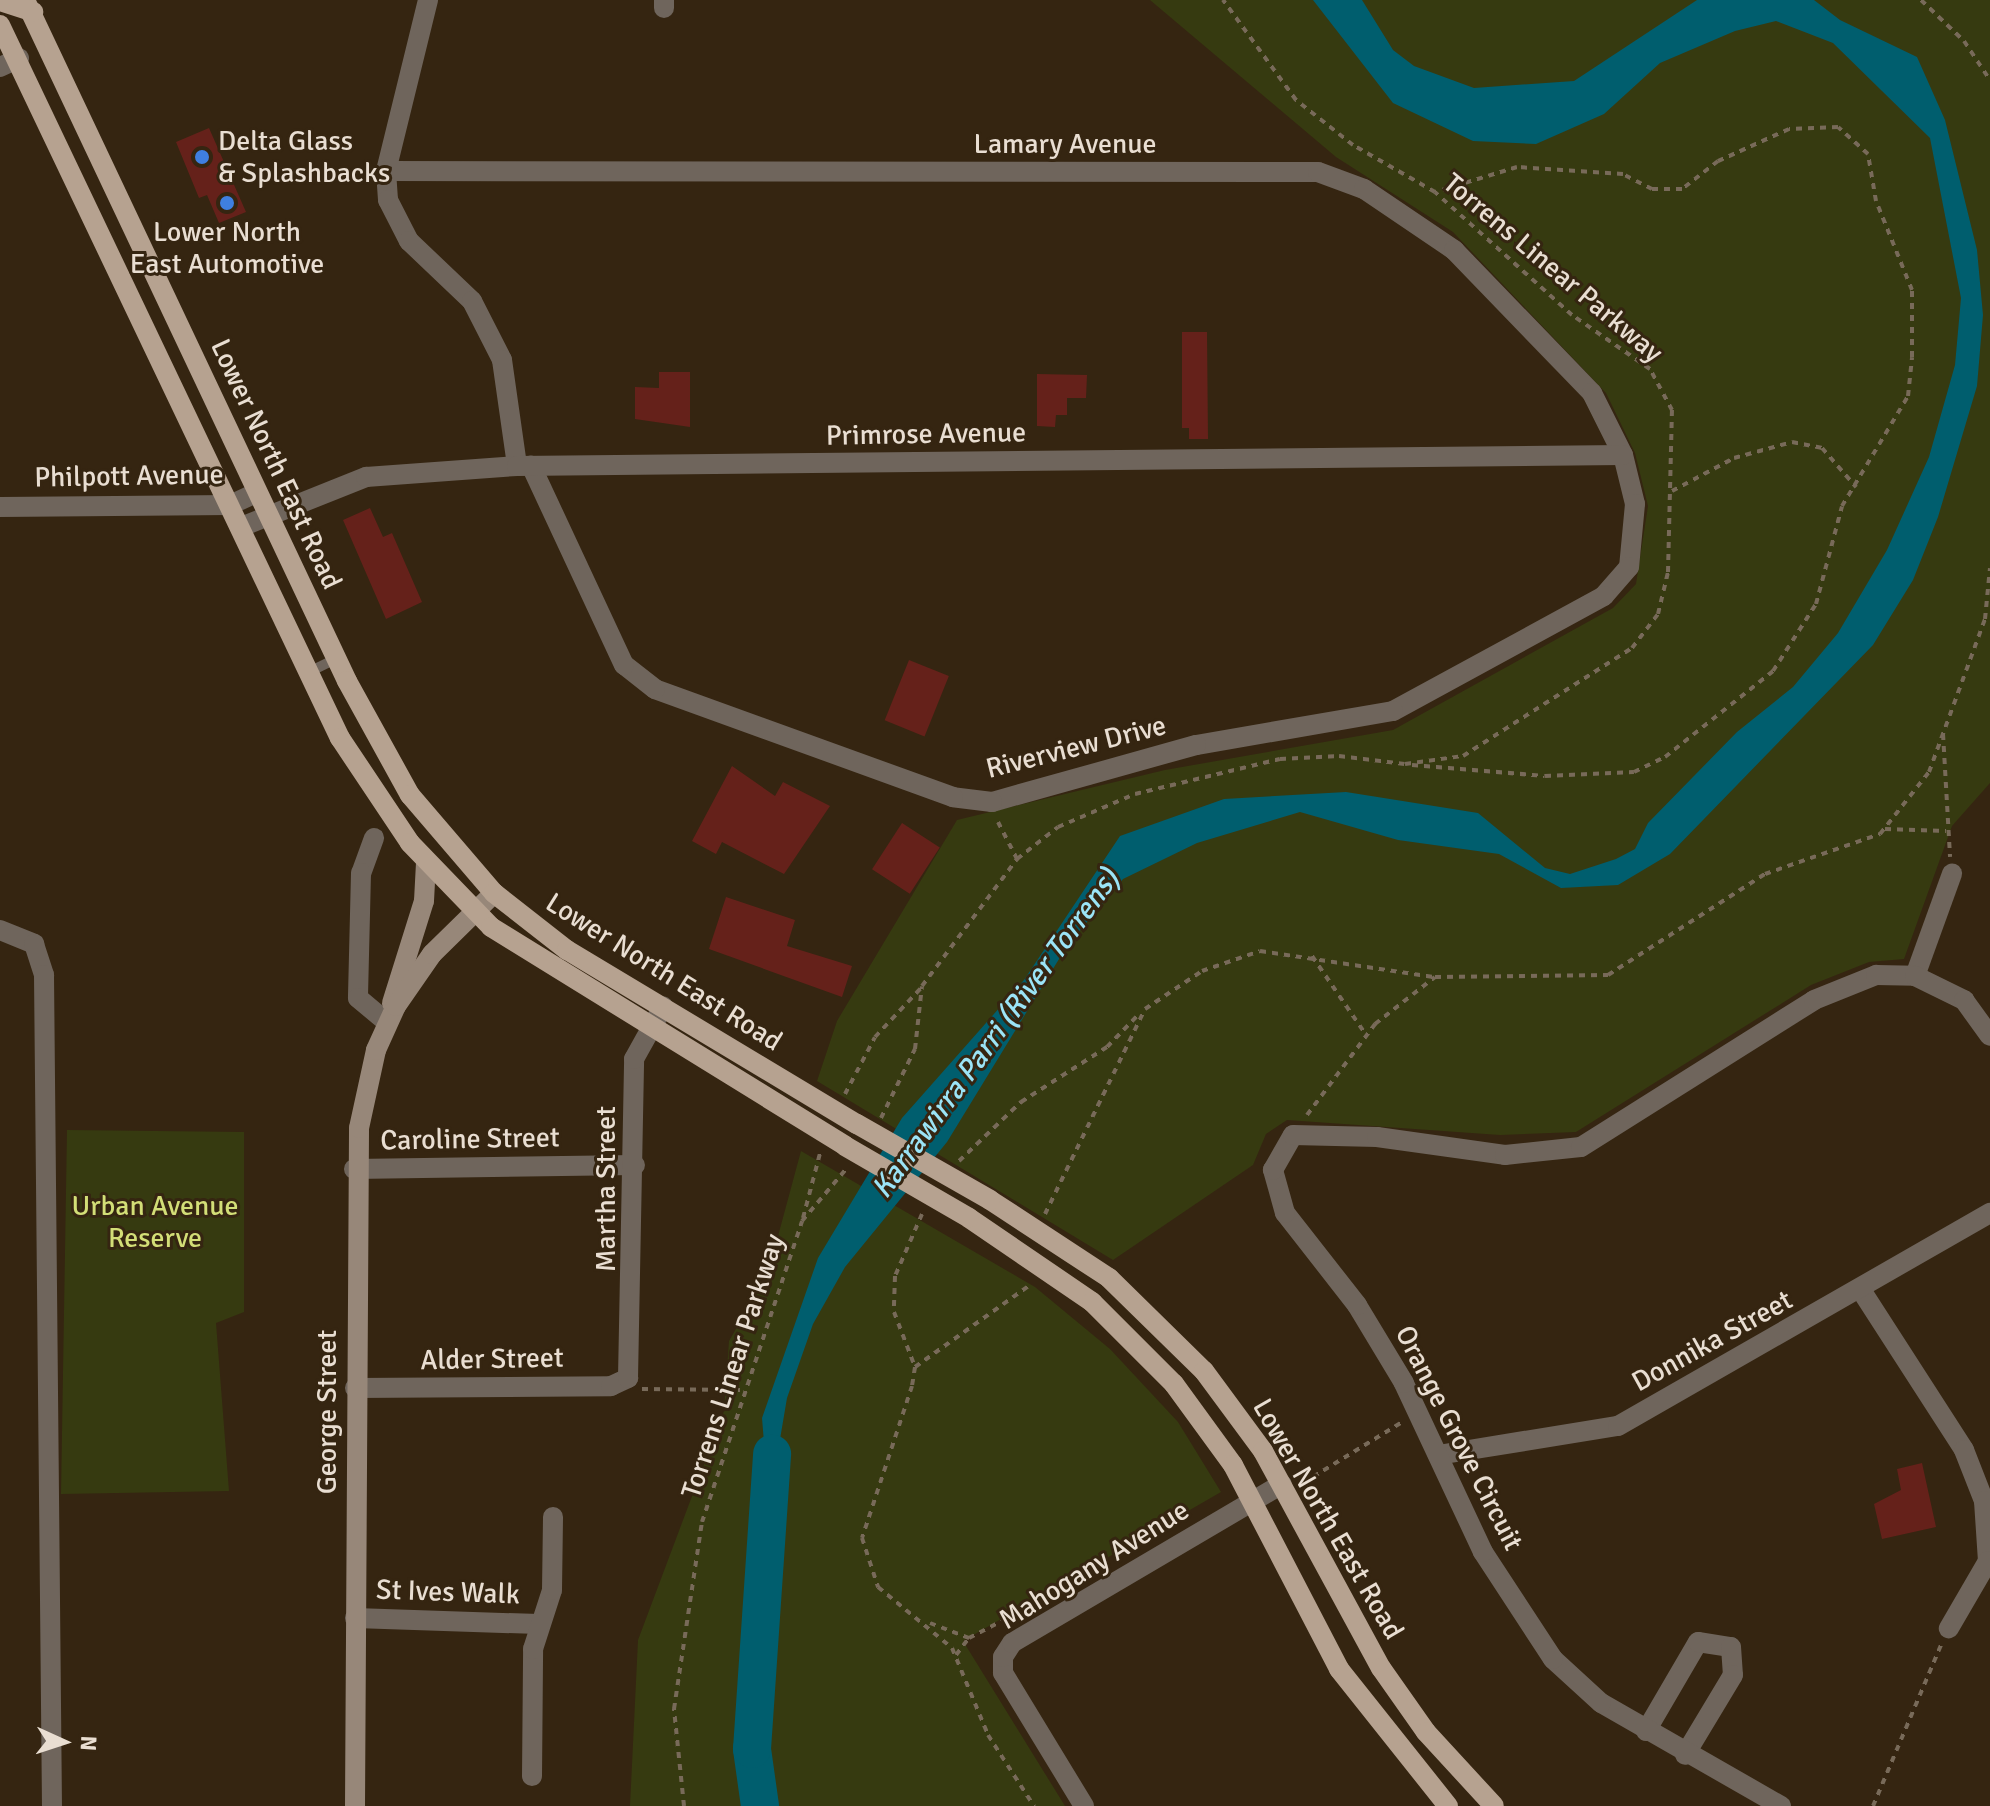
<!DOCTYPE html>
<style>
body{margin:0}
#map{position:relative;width:1990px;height:1806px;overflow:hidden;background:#352511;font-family:Signika,sans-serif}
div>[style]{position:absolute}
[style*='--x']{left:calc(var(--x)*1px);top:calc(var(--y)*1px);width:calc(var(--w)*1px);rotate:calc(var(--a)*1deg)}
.green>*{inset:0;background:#363a10}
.water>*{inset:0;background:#005e6e}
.river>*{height:38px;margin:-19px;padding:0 19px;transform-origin:19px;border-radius:19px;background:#005e6e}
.building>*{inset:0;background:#65211a;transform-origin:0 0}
.path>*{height:4px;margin-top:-2px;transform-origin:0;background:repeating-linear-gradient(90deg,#786a59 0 6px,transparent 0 12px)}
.lane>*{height:10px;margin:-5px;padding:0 5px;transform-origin:5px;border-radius:5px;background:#6f655c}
.street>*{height:20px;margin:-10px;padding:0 10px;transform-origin:10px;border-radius:10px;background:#6f655c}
.secondary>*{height:20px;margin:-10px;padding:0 10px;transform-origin:10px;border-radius:10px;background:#978779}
.primary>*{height:20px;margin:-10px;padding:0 10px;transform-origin:10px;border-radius:10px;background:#b6a290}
.primary-bridge>*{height:20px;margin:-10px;padding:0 10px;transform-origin:10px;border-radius:10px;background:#b6a290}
.dots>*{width:22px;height:22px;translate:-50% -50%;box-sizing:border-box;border:4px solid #352511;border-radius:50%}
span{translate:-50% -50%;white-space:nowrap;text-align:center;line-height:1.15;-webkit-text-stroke:6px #352511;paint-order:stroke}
.poi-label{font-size:28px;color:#e9ded2}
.left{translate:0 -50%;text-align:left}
.street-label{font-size:28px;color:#e9ded2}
.park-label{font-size:28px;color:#d3de77}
.water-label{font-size:30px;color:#9be4f7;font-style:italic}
.north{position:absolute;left:24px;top:1702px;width:80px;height:80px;-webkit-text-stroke:6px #352511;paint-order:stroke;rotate:93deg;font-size:22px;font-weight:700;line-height:32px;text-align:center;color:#e9ded2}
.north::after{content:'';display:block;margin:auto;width:28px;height:36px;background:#e9ded2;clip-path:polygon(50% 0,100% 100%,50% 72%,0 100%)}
</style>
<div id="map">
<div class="green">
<i style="clip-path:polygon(1150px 0,1990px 0,1990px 783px,1952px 826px,1904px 959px,1869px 962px,1811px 985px,1576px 1132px,1500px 1135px,1287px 1120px,1266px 1134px,1253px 1165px,1113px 1260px,817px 1081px,837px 1021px,957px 820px,1165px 770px,1393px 730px,1613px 608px,1636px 584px,1648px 506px,1635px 453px,1606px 393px,1453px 232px,1336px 157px)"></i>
<i style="clip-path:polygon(67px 1130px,244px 1132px,244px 1312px,216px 1323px,229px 1491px,61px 1494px)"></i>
<i style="clip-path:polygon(801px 1151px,1035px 1287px,1110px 1349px,1178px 1422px,1221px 1492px,963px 1641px,1065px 1806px,630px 1806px,638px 1640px,724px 1411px,729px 1341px,768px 1273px)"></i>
</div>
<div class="water">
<i style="clip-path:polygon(1313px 0,1362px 0,1393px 50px,1414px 66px,1474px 88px,1574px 81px,1697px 0,1814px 0,1840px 20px,1917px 57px,1945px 120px,1977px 250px,1983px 315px,1977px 386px,1938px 517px,1913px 580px,1873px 645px,1670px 854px,1618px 885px,1561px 888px,1499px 854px,1398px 840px,1300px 812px,1197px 843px,1123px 879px,1067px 946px,947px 1142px,845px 1267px,813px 1324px,787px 1398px,769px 1504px,762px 1418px,818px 1258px,902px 1118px,1024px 980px,1120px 836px,1224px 799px,1346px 792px,1478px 813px,1545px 868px,1570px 874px,1616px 859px,1635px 849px,1648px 823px,1737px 732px,1793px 687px,1838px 633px,1887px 550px,1929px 457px,1955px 365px,1961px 298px,1930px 138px,1833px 43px,1776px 21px,1735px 31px,1660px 63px,1604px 114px,1536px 144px,1473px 141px,1393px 103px)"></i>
</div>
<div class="river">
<i style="--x:760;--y:1806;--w:58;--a:-98"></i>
<i style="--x:752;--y:1749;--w:296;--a:-86.1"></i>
</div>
<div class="building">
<i style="clip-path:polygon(209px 128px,246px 212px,219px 223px,207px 195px,199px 198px,176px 142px)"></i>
<i style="clip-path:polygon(1182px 332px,1207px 332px,1208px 439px,1189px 439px,1189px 428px,1182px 428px)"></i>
<i style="clip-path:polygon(659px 372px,690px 372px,690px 427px,635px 419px,635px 387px,659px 388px)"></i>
<i style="clip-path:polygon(1037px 374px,1087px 375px,1086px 398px,1067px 398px,1067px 415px,1056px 415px,1055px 427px,1037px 426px)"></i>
<i style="clip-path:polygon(370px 508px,383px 537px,392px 533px,422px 602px,386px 619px,343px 520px)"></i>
<i style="left:909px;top:660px;width:43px;height:65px;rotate:22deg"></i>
<i style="clip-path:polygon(732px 766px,775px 796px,783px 782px,830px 806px,784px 874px,722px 842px,716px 854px,692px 841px)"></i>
<i style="left:902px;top:823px;width:45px;height:55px;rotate:33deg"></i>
<i style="clip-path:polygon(726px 897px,795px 920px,787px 946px,852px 966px,842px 997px,709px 949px)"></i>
<i style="clip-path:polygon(1922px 1463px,1936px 1527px,1882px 1539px,1874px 1504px,1901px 1490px,1897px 1469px)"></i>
</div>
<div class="path">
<i style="--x:1921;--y:0;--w:59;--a:43.6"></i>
<i style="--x:1964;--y:41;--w:47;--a:56.3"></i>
<i style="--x:1672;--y:491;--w:70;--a:-28"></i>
<i style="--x:1734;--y:458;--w:60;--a:-15.4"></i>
<i style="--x:1792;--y:442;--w:31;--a:11"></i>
<i style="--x:1822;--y:448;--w:52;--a:48.9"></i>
<i style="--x:1943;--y:734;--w:123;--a:86.7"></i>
<i style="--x:1412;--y:765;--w:133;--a:4.7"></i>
<i style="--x:1545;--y:776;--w:89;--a:-2.6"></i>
<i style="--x:1634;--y:772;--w:34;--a:-26"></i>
<i style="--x:1665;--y:757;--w:138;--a:-38.5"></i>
<i style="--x:1773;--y:671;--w:80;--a:-57.3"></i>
<i style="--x:1816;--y:604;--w:101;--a:-75.1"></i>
<i style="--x:1842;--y:506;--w:128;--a:-59"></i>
<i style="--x:1908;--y:396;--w:39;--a:-84"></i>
<i style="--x:1912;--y:357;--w:67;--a:-90"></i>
<i style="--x:1912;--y:290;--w:96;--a:-112"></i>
<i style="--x:1876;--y:201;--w:48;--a:-99.7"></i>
<i style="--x:1868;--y:154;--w:40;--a:-138"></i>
<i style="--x:1838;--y:127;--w:49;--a:177.7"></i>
<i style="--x:1789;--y:129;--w:78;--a:155.7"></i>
<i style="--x:1718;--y:161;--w:46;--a:142.1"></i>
<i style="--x:1682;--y:189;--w:30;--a:180"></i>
<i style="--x:1652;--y:189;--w:33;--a:-153"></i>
<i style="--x:1623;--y:174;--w:106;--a:-176.2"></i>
<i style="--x:1517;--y:167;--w:86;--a:163"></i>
<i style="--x:998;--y:822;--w:42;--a:62.8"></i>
<i style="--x:1885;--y:829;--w:61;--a:1.9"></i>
<i style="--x:1312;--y:956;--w:96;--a:55.6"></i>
<i style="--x:845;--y:1094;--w:64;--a:-62.2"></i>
<i style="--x:875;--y:1037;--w:67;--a:-46.8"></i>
<i style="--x:1307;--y:1115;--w:114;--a:-53.2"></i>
<i style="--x:1375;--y:1024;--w:76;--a:-38.1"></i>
<i style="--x:881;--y:1118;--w:77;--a:-63.8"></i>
<i style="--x:915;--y:1049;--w:63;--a:-83.7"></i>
<i style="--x:922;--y:986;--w:159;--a:-53.2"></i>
<i style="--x:1017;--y:859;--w:52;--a:-38"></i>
<i style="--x:1058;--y:827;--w:84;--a:-23.2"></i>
<i style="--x:1135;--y:794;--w:149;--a:-13.6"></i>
<i style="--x:1280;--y:759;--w:59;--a:-2.9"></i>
<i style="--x:1339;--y:756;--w:66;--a:6.9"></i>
<i style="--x:1405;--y:764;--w:59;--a:-7.9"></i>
<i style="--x:1463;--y:756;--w:201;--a:-32.6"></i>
<i style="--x:1632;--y:648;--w:43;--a:-52.6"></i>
<i style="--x:1658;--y:614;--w:43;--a:-76.6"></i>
<i style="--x:1668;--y:572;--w:162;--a:-88.6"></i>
<i style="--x:1672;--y:410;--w:47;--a:-118.2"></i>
<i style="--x:1650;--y:369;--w:95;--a:-145.3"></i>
<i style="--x:1572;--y:315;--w:184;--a:-138.1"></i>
<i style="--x:1435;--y:192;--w:95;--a:-150.2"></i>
<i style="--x:1353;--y:145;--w:73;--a:-141.7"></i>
<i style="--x:1296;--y:100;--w:124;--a:-126.1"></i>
<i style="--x:959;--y:1161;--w:86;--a:-43.6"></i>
<i style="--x:1021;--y:1102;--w:102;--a:-32.6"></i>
<i style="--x:1107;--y:1047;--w:47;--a:-45.9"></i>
<i style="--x:922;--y:1214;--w:68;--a:113.5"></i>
<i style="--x:895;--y:1276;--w:36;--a:92"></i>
<i style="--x:894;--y:1312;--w:59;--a:69.1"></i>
<i style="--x:915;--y:1367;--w:19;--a:99"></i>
<i style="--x:912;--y:1386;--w:160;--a:108.2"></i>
<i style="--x:862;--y:1538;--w:52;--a:71.9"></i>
<i style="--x:878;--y:1587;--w:96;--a:39.5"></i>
<i style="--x:952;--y:1648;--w:94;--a:67.5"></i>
<i style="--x:988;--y:1735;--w:85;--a:57.1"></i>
<i style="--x:1045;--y:1214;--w:228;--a:-64"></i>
<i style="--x:1145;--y:1009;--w:69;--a:-33.7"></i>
<i style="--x:1202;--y:971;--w:61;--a:-19"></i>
<i style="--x:1260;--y:951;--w:177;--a:8.5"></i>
<i style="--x:1435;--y:977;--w:173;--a:-0.7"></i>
<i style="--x:1608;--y:975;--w:187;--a:-32.8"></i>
<i style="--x:1765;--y:874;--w:122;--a:-19.2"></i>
<i style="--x:1880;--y:834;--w:79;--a:-51.7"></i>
<i style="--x:1929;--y:772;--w:163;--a:-69.9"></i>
<i style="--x:1985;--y:619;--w:51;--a:-84.4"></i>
<i style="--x:803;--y:1218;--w:67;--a:-75.3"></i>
<i style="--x:915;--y:1367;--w:141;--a:-35.5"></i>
<i style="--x:642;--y:1389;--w:98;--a:0.6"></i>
<i style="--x:1303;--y:1483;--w:116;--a:-31.6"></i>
<i style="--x:930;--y:1623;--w:42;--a:21"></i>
<i style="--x:956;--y:1655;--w:21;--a:-53"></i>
<i style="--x:969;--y:1638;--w:110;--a:-27.5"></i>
<i style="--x:684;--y:1806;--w:98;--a:-95.9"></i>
<i style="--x:674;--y:1709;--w:189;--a:-81.5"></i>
<i style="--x:702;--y:1522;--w:317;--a:-71.6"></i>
<i style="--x:802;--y:1221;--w:70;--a:-49.7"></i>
<i style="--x:1873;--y:1806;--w:175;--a:-67.1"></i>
</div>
<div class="lane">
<i style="--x:309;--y:672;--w:30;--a:-26"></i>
</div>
<div class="street">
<i style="--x:428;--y:0;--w:176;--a:103.8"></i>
<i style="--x:386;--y:171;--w:29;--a:86"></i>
<i style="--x:388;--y:200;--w:46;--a:62.9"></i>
<i style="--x:409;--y:241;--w:87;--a:43.6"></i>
<i style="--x:472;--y:301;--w:66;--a:63"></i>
<i style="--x:502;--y:360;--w:107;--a:81.9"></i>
<i style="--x:664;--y:0;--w:8;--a:90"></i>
<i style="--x:0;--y:67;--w:21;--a:-25"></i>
<i style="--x:386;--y:171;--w:932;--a:0.06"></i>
<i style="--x:1318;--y:172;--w:49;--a:20.3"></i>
<i style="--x:1364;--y:189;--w:109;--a:34.1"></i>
<i style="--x:1454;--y:250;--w:199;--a:46"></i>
<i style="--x:1592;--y:393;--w:69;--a:63.4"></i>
<i style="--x:1623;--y:455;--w:50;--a:76.2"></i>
<i style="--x:1635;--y:504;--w:63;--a:95.4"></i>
<i style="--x:1629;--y:567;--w:38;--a:131"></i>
<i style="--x:1604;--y:596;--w:240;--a:151.4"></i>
<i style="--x:1393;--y:711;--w:200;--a:170.2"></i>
<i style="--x:1196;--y:745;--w:212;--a:164.4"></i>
<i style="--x:992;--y:802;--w:39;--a:-173"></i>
<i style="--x:953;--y:797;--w:317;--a:-160.1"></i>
<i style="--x:655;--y:689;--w:39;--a:-142"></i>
<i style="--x:624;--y:665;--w:220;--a:-115"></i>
<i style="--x:0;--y:507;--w:230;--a:-0.5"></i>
<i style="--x:230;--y:505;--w:29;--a:-25"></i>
<i style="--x:241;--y:527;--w:135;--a:-21.8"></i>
<i style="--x:366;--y:477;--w:151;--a:-4.2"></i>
<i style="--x:517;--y:466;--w:1106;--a:-0.57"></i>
<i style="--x:374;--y:838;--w:37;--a:110"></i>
<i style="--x:361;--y:873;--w:125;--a:91.4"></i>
<i style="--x:358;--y:998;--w:38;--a:40"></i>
<i style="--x:0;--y:930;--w:37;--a:22"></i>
<i style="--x:34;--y:944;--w:33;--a:72"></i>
<i style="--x:44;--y:975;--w:831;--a:89.45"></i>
<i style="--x:1915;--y:976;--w:109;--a:-70.1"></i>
<i style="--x:354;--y:1169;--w:281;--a:-0.8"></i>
<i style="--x:1861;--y:1290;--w:190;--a:57.2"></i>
<i style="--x:1964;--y:1450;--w:55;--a:68.6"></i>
<i style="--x:1984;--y:1501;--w:60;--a:86.2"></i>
<i style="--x:1988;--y:1561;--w:78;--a:120.2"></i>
<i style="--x:355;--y:1388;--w:256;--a:-0.4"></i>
<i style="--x:611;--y:1386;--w:19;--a:-25"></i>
<i style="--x:628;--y:1378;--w:319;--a:-88.9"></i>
<i style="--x:634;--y:1059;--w:60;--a:-60.9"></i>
<i style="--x:1438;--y:1455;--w:182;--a:-9.2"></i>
<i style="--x:1618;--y:1426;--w:429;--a:-29.8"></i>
<i style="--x:355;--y:1618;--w:184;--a:1.9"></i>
<i style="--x:1646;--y:1731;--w:103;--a:-59.7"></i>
<i style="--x:1698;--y:1642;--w:33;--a:9"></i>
<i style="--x:1731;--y:1647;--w:28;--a:86"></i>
<i style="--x:1733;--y:1675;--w:93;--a:121"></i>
<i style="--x:532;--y:1776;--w:127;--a:-89.5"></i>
<i style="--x:533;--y:1649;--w:62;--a:-72.1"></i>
<i style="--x:552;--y:1590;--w:73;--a:-89.2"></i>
<i style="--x:1084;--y:1806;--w:156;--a:-121.3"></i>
<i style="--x:1003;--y:1673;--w:16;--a:-90"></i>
<i style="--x:1003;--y:1657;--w:17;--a:-57"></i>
<i style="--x:1012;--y:1643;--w:313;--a:-30.5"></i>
<i style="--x:1781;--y:1806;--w:207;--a:-150.2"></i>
<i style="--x:1601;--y:1703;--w:65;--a:-137.5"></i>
<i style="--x:1553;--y:1659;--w:128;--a:-123.2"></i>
<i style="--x:1483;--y:1552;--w:187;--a:-115.1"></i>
<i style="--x:1404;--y:1383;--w:91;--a:-121.1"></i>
<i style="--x:1357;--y:1305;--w:117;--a:-128"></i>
<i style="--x:1285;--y:1213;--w:45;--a:-105.6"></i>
<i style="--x:1273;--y:1170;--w:40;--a:-60.3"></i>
<i style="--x:1293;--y:1135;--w:84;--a:1.4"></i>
<i style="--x:1377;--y:1137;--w:129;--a:8"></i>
<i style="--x:1505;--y:1155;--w:76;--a:-6"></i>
<i style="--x:1581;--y:1147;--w:275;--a:-32.2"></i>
<i style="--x:1814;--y:1000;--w:67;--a:-22"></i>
<i style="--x:1876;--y:975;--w:39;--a:1"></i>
<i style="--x:1915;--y:976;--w:55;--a:26.1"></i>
<i style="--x:1964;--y:1000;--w:44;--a:54.2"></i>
</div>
<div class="secondary">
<i style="--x:392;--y:1003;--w:107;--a:-72.6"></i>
<i style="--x:424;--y:901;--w:39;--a:-87"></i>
<i style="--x:355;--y:1806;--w:678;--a:-89.66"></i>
<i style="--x:359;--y:1128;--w:80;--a:-77.7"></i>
<i style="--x:376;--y:1050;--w:48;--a:-65.6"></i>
<i style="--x:396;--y:1006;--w:63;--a:-55.3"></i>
<i style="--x:432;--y:954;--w:87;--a:-44.5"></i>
</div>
<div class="primary">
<i style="--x:25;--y:0;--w:753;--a:64.69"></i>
<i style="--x:347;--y:681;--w:130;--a:61.1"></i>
<i style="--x:410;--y:795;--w:129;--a:49.4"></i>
<i style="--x:494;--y:893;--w:93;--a:38"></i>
<i style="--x:567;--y:950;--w:338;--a:31"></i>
<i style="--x:0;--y:1;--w:35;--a:18"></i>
<i style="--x:0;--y:25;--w:790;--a:64.51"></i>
<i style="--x:340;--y:738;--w:126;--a:56.3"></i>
<i style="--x:410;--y:843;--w:117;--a:46"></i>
<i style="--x:491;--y:927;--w:416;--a:31.7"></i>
<i style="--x:990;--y:1200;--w:142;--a:33.2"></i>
<i style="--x:1109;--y:1278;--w:133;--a:44.4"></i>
<i style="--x:1204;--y:1371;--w:99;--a:53.6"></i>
<i style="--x:1263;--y:1451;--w:247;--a:61.5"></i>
<i style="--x:1381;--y:1668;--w:78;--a:54.9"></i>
<i style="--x:1426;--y:1732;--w:100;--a:47.4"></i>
<i style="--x:969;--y:1218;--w:149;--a:34.3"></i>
<i style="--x:1092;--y:1302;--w:116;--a:45"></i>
<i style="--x:1174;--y:1384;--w:100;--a:53.9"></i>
<i style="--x:1233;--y:1465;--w:230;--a:62.5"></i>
<i style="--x:1339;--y:1669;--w:175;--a:51.5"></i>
</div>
<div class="primary-bridge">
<i style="--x:857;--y:1124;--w:153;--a:29.7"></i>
<i style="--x:845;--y:1146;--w:143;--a:30.1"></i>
</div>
<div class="dots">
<i style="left:202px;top:157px;background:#3f7fe0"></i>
<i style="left:227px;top:203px;background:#3f7fe0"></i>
</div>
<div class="poi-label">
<span class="left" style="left:218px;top:157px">Delta Glass<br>&amp; Splashbacks</span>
<span style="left:227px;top:248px">Lower North<br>East Automotive</span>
</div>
<div class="street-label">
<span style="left:1065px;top:144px">Lamary Avenue</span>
<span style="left:1553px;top:268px;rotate:40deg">Torrens Linear Parkway</span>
<span style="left:926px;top:434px;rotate:-1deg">Primrose Avenue</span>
<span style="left:276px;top:464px;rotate:65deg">Lower North East Road</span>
<span style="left:129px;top:476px;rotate:-1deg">Philpott Avenue</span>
<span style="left:1076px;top:747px;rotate:-14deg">Riverview Drive</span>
<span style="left:664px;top:972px;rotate:32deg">Lower North East Road</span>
<span style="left:470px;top:1139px;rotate:-1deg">Caroline Street</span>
<span style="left:606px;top:1189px;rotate:-90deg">Martha Street</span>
<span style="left:1712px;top:1341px;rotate:-29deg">Donnika Street</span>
<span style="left:492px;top:1359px;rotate:-1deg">Alder Street</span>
<span style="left:733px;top:1366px;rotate:-72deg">Torrens Linear Parkway</span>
<span style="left:327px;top:1412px;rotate:-90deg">George Street</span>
<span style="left:1459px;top:1438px;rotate:63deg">Orange Grove Circuit</span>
<span style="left:1328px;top:1519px;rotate:60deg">Lower North East Road</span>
<span style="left:1094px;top:1565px;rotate:-32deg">Mahogany Avenue</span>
<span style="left:448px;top:1592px;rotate:2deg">St Ives Walk</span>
</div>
<div class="park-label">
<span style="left:155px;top:1222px">Urban Avenue<br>Reserve</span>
</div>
<div class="water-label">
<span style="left:996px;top:1034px;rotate:-54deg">Karrawirra Parri (River Torrens)</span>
</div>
<div class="north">N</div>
</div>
